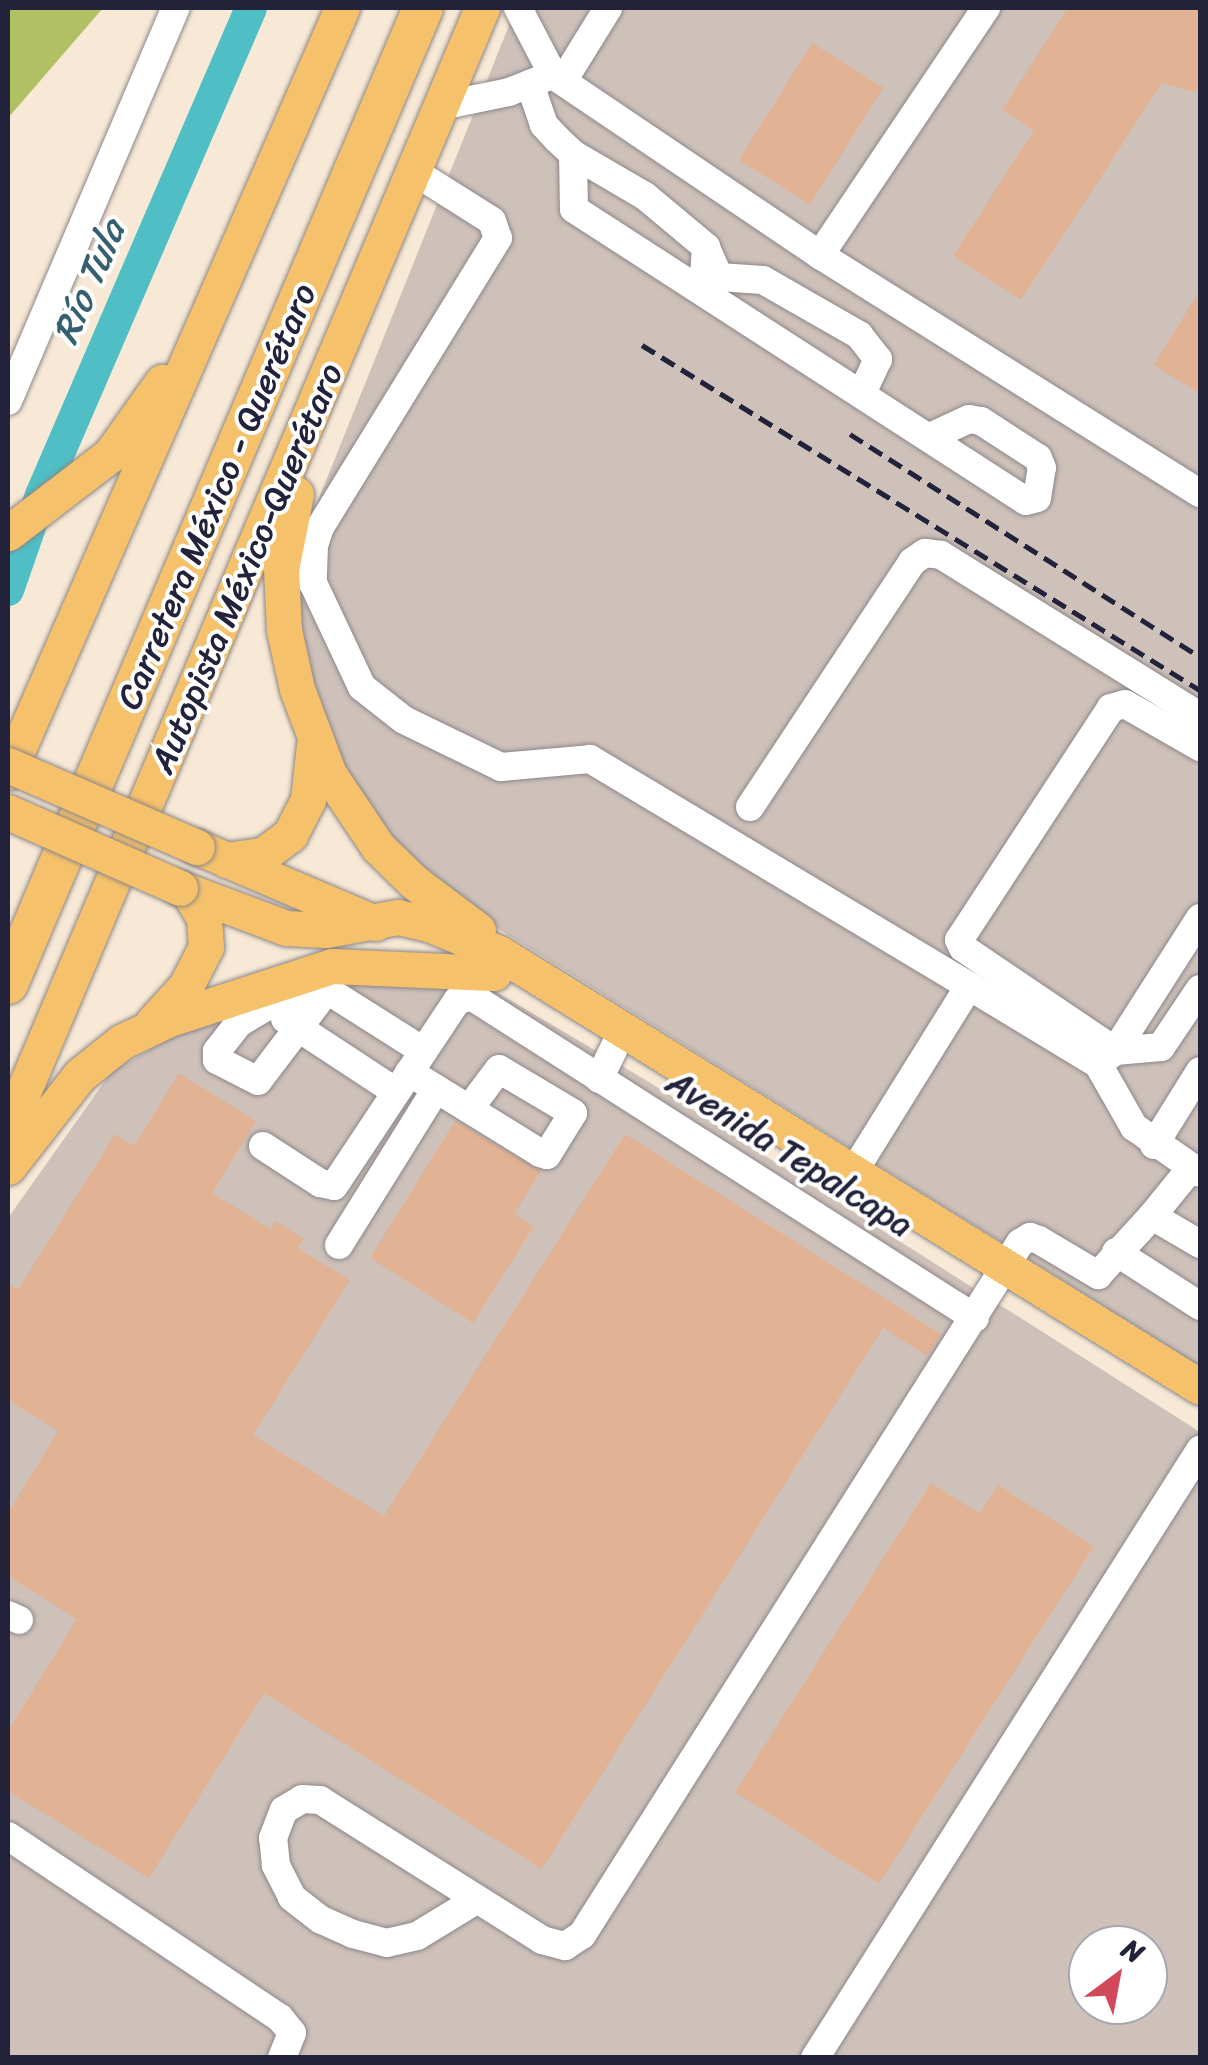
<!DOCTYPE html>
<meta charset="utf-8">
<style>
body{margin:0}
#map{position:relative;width:1208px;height:2065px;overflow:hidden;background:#f7e9d6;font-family:Sriracha,sans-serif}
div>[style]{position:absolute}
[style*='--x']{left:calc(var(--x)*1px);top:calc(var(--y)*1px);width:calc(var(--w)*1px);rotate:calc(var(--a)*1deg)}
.industrial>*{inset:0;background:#cec1ba}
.green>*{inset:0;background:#b0c063}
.river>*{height:32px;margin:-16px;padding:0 16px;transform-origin:16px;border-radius:16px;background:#4fbec5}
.building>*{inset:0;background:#e2b295;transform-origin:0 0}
.roads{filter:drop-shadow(0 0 2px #8c8688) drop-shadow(0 0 2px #8c8688)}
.minor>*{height:28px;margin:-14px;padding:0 14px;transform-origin:14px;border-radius:14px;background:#fff}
.major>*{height:35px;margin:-17.5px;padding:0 17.5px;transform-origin:17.5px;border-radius:17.5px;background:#f5c16b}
.highway>*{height:40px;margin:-20px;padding:0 20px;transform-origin:20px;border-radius:20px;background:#f5c16b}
.rail>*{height:5px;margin-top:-2.5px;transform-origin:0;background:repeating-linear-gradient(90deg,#22223b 0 15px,transparent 0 23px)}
.bridges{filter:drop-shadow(0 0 2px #8c8688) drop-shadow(0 0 2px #8c8688)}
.major-bridge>*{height:35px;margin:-17.5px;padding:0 17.5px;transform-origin:17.5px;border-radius:17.5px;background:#f5c16b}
span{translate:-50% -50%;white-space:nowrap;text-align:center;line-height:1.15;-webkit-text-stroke:8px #fff;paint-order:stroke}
.street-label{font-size:35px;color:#22223b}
.water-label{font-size:38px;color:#346072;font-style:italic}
.frame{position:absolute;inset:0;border:10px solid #22223b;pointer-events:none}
.north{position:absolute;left:1068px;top:1925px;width:100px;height:100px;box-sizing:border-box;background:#fff;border:2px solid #a7a7b1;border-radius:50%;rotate:32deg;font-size:28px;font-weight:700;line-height:40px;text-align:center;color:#22223b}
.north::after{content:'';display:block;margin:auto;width:35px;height:45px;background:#d1495b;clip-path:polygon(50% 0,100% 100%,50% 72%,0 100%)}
</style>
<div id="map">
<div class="industrial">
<i style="clip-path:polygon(516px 8px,1200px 8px,1200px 1366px,462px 906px,360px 811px,297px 662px,301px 543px)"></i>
<i style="clip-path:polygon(evenodd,342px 977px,493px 990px,649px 1082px,1200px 1432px,1200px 2057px,8px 2058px,8px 1218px,112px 1071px,179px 1033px,342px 977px,1088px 1945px,1148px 1945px,1148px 2005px,1088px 2005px,1088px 1945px)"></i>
</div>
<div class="green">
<i style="clip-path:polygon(8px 8px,103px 8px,8px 118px)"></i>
</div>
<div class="river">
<i style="--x:8;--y:590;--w:101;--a:-70.8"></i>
<i style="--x:41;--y:495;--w:530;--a:-66.67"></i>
</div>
<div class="building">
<i style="clip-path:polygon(1068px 8px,1200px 8px,1200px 87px,1194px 92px,1162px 83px,1021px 300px,953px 256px,1034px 130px,1002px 110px)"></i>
<i style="left:812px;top:43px;width:84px;height:138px;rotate:32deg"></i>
<i style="clip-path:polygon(1200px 290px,1200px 394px,1154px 365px)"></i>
<i style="clip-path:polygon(179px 1073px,256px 1121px,212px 1193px,271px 1229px,276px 1221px,304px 1239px,298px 1248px,350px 1280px,253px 1435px,384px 1516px,625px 1134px,941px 1334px,927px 1356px,883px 1328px,542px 1869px,264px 1693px,149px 1878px,8px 1791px,8px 1731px,77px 1619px,8px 1576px,8px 1513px,58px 1431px,8px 1400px,8px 1284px,18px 1290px,115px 1134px,134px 1146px)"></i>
<i style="clip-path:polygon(455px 1121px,541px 1171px,514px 1214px,534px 1226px,473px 1323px,370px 1258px)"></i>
<i style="clip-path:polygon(931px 1483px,980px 1514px,998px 1485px,1094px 1546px,879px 1884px,735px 1792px)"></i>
</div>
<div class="roads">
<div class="minor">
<i style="--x:518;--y:8;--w:76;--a:62.4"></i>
<i style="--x:553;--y:75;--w:322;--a:34"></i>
<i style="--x:820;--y:255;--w:448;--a:32.1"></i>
<i style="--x:563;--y:81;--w:86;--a:-58.3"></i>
<i style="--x:530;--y:84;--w:43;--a:71.1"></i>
<i style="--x:544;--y:125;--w:19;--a:47"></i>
<i style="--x:557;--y:139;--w:22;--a:43"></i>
<i style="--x:573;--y:154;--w:83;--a:30.3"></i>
<i style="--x:645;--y:196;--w:80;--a:39.9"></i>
<i style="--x:706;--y:247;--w:44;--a:93.9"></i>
<i style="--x:441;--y:106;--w:69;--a:-11.6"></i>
<i style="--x:509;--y:92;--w:41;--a:-21.5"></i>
<i style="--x:573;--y:154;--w:55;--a:89"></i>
<i style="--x:574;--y:209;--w:538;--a:32.86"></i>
<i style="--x:1026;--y:501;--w:11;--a:-15"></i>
<i style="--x:1037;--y:498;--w:30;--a:-81"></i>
<i style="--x:1042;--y:468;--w:11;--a:-112"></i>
<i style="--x:1038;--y:458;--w:68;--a:-147"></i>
<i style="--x:981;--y:421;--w:12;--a:-171"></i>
<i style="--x:969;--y:419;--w:43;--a:155.2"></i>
<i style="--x:413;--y:171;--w:93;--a:32.3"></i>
<i style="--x:492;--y:221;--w:18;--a:71"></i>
<i style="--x:498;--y:238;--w:339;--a:121.6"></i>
<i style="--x:320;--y:527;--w:19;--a:108"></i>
<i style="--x:314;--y:545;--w:38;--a:92"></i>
<i style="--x:313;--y:583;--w:115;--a:64.8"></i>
<i style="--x:362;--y:687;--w:53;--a:38.2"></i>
<i style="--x:404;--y:720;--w:108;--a:25.9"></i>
<i style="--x:501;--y:767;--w:89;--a:-5.1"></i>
<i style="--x:590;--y:759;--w:442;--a:30.9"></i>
<i style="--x:707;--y:250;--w:30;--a:66"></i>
<i style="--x:719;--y:277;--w:44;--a:3.9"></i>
<i style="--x:763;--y:280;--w:111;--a:29.8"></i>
<i style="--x:859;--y:335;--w:31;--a:52"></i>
<i style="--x:878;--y:359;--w:38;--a:115"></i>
<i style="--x:820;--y:255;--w:298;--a:-56.1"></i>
<i style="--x:8;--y:401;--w:427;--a:-66.9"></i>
<i style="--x:1200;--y:747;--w:86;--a:-150.2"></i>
<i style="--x:1125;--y:704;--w:15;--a:164"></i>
<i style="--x:1111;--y:708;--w:277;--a:123.2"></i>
<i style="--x:959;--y:940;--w:9;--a:63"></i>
<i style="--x:963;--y:948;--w:184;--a:34.1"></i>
<i style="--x:1115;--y:1051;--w:46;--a:-5"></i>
<i style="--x:1161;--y:1047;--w:70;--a:-56.1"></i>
<i style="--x:750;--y:807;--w:294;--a:-56.5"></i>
<i style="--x:912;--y:562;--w:16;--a:-35"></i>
<i style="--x:925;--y:553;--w:16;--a:7"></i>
<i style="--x:941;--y:555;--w:305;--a:31.9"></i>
<i style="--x:327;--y:990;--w:114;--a:127.2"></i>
<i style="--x:258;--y:1081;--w:46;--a:-152.9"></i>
<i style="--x:217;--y:1060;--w:9;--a:-90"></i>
<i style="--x:217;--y:1051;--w:36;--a:-52"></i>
<i style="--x:239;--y:1023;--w:31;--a:-31"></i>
<i style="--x:266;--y:1007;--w:63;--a:-15.6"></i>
<i style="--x:327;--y:990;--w:112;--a:32.3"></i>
<i style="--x:285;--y:1019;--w:133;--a:33.3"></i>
<i style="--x:1098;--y:1064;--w:73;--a:60.3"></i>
<i style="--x:1134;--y:1127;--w:80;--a:34.9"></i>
<i style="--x:409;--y:1072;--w:154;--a:31.7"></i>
<i style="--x:540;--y:1153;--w:7;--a:16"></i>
<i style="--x:547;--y:1155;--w:49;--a:-58.2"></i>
<i style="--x:573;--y:1113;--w:86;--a:-149.3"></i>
<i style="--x:499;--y:1069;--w:50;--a:126.9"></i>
<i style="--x:599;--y:1079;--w:39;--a:-64"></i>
<i style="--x:1154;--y:1145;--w:87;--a:-58.1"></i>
<i style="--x:263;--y:1146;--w:68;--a:33"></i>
<i style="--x:320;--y:1183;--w:14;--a:12"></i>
<i style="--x:334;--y:1186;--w:222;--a:-56.4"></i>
<i style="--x:457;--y:1001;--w:15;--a:-20"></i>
<i style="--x:471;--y:996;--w:598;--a:32.57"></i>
<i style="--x:854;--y:1171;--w:218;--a:-58.1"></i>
<i style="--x:969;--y:986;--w:151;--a:31.2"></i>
<i style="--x:1098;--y:1064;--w:21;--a:-37"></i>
<i style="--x:1115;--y:1051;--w:158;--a:-57.4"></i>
<i style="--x:1152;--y:1216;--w:62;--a:-50.9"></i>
<i style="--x:339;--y:1245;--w:184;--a:-58.1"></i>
<i style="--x:1116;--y:1252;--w:100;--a:32.7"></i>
<i style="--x:8;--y:1615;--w:12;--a:24"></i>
<i style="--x:8;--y:1836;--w:327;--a:33.8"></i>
<i style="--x:280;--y:2018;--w:19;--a:51"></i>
<i style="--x:292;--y:2033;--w:27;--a:112"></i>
<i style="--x:476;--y:1900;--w:69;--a:148.6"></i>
<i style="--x:417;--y:1936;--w:31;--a:167"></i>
<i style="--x:387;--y:1943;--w:35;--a:-165"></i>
<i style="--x:353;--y:1934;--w:35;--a:-156"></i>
<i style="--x:321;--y:1920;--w:37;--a:-142"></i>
<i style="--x:292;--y:1897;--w:36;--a:-117"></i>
<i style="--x:276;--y:1865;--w:27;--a:-96"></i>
<i style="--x:273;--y:1838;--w:30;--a:-69"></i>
<i style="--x:284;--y:1810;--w:21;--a:-31"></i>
<i style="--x:302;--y:1799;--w:18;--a:3"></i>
<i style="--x:320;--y:1800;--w:262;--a:32.2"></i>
<i style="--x:542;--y:1940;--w:24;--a:15"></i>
<i style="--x:565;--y:1946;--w:20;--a:-33"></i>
<i style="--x:582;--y:1935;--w:819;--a:-57.67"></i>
<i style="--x:1020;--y:1243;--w:12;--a:-31"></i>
<i style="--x:1030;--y:1237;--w:9;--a:18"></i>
<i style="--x:1039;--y:1240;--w:69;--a:30.7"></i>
<i style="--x:1098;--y:1275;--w:80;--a:-47.5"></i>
<i style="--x:1152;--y:1216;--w:56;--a:30.3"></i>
<i style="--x:815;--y:2058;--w:720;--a:-57.66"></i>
</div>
<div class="major">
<i style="--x:296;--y:494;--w:76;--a:101.3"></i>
<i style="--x:281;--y:569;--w:61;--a:87.2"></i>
<i style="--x:284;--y:630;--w:60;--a:77.6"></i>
<i style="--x:297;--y:689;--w:91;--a:69.4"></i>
<i style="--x:329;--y:774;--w:88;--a:56.1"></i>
<i style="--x:378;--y:847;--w:50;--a:44.2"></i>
<i style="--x:414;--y:882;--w:80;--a:36.9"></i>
<i style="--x:8;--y:533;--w:128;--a:-37.4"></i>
<i style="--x:110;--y:455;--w:90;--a:-54.5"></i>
<i style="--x:8;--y:772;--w:834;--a:-66.39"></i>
<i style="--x:197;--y:847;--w:194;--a:23.1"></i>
<i style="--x:226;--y:860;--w:37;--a:-8"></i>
<i style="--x:263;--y:855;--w:34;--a:-37"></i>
<i style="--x:290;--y:835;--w:39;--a:-63"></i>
<i style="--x:308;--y:800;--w:55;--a:-83.8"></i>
<i style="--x:180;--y:888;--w:113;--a:20.7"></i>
<i style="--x:286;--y:928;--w:40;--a:2.9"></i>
<i style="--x:326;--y:930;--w:73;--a:-10.2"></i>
<i style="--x:398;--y:917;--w:32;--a:13"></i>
<i style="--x:429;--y:924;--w:76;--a:22.5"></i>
<i style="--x:499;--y:953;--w:824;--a:31.76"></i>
<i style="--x:153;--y:1022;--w:49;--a:-47.5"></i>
<i style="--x:186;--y:986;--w:44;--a:-62.9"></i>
<i style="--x:206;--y:947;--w:29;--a:-94"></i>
<i style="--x:204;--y:918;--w:31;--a:-121"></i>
<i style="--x:8;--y:1128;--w:1216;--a:-67.06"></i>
<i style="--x:8;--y:1167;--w:117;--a:-52"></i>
<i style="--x:80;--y:1075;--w:53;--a:-38.8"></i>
<i style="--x:121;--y:1042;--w:53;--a:-25.6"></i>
<i style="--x:169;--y:1019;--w:171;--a:-18"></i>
<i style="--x:332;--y:966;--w:162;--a:2.5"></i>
</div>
<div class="highway">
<i style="--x:8;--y:984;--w:1061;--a:-66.96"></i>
</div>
</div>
<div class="rail">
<i style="--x:642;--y:345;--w:656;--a:31.73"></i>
<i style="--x:850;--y:434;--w:415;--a:32.5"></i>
</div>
<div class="bridges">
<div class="major-bridge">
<i style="--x:8;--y:765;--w:206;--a:23.5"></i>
<i style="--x:8;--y:812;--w:188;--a:23.8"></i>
</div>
</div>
<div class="street-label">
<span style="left:216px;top:496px;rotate:-67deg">Carretera México - Querétaro</span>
<span style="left:246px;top:568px;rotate:-67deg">Autopista México-Querétaro</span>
<span style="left:790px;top:1153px;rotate:32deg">Avenida Tepalcapa</span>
</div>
<div class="water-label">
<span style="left:89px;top:282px;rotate:-67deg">Río Tula</span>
</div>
<div class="frame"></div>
<div class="north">N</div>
</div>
